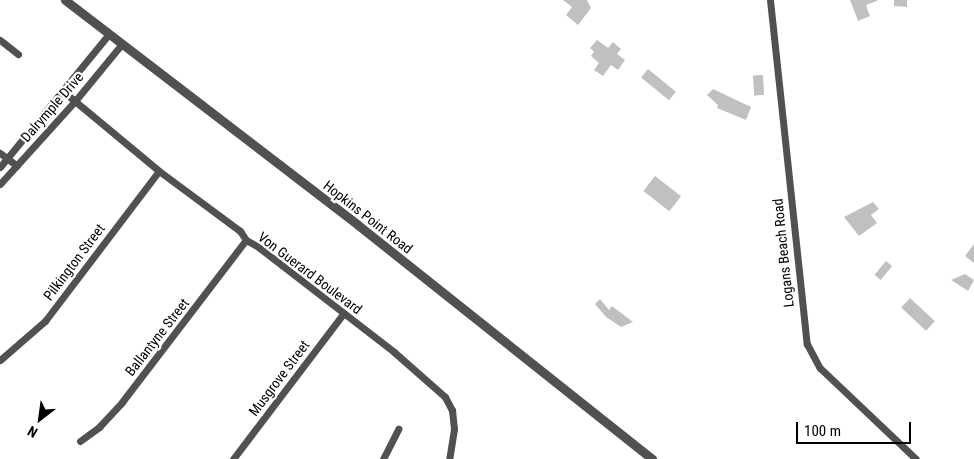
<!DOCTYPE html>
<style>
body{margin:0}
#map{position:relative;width:974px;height:459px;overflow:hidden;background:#fff;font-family:"Roboto Condensed",sans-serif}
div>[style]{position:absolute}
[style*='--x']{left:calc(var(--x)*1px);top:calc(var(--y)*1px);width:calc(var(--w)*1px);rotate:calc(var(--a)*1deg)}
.building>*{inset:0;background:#c0c0c0;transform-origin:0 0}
.minor>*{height:7px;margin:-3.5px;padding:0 3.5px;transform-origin:3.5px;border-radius:3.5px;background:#515151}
.tertiary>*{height:9px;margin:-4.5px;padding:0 4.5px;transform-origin:4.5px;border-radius:4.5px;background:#515151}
span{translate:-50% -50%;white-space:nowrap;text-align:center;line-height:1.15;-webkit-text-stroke:4.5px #fff;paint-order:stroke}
.street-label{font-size:14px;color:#000}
.north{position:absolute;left:15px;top:394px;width:50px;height:50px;-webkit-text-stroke:4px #fff;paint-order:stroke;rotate:210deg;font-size:14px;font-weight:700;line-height:20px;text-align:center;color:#000}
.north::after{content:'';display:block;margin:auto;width:18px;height:22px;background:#000;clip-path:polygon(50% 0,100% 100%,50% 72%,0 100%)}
.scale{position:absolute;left:796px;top:422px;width:115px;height:22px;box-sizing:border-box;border:2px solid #000;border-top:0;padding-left:6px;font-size:15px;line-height:18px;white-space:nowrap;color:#000;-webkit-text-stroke:4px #fff;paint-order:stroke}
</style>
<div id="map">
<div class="building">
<i style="clip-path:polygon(563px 0,587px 0,591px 8px,578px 25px,566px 15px,572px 7px)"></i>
<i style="clip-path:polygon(850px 0,877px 0,877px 1px,866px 5px,870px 16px,858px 21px)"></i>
<i style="clip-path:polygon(894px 0,907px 0,907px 7px,894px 6px)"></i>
<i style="clip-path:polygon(597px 40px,608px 48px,613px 42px,621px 49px,617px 54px,625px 60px,618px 70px,611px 65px,603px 76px,594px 70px,599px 63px,591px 56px,594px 52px,590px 48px)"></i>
<i style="left:648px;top:69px;width:36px;height:11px;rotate:39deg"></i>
<i style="left:763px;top:75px;width:20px;height:10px;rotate:87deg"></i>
<i style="clip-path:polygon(713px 89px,751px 107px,746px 120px,717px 108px,718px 105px,707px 95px)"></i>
<i style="left:655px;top:176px;width:33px;height:19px;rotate:38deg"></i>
<i style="clip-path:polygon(873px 202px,879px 209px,871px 215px,877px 223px,859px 236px,844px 217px)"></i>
<i style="clip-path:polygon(974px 244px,974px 263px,965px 256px)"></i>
<i style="left:886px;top:261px;width:8px;height:18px;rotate:40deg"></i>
<i style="clip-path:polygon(965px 274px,974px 280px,968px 291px,951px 280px)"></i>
<i style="left:910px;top:298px;width:34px;height:13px;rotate:43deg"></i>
<i style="clip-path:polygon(600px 299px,609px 310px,612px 306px,633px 322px,621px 327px,606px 317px,595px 304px)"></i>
</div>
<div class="minor">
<i style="--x:770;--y:0;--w:346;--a:83.9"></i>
<i style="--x:807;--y:344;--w:27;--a:62"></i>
<i style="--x:820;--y:368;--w:132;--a:43.5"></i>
<i style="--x:0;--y:40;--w:23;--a:38"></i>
<i style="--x:64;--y:92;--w:124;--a:39.7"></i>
<i style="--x:159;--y:171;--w:101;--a:36.5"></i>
<i style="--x:240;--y:231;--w:11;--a:56"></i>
<i style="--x:246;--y:240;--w:13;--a:29"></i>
<i style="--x:257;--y:246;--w:173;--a:37.7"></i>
<i style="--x:394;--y:352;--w:68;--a:41.4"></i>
<i style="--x:445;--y:397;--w:15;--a:62"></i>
<i style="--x:452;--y:410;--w:19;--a:84"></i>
<i style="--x:454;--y:429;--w:30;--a:99"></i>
<i style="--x:0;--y:153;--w:21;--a:37"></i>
<i style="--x:0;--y:167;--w:171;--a:-50.7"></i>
<i style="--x:0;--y:184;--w:112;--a:-47.9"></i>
<i style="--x:75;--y:101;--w:72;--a:-50.6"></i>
<i style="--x:0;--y:360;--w:60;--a:-40.9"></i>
<i style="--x:45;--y:321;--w:188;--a:-52.8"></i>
<i style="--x:80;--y:441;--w:24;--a:-36"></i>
<i style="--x:99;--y:427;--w:34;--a:-47"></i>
<i style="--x:122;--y:402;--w:204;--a:-52.6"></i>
<i style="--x:233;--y:459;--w:183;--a:-52.8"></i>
<i style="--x:383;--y:459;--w:34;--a:-63"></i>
</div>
<div class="tertiary">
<i style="--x:65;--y:0;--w:369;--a:37.5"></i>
<i style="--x:358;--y:225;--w:376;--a:38.5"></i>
</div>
<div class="street-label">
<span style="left:52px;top:107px;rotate:-49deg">Dalrymple Drive</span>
<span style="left:368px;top:217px;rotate:38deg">Hopkins Point Road</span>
<span style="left:783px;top:253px;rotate:-96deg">Logans Beach Road</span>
<span style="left:74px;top:262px;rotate:-53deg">Pilkington Street</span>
<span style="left:310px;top:273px;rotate:37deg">Von Guerard Boulevard</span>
<span style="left:157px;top:337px;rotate:-52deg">Ballantyne Street</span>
<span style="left:279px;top:378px;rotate:-53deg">Musgrove Street</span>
</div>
<div class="north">N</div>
<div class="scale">100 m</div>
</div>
